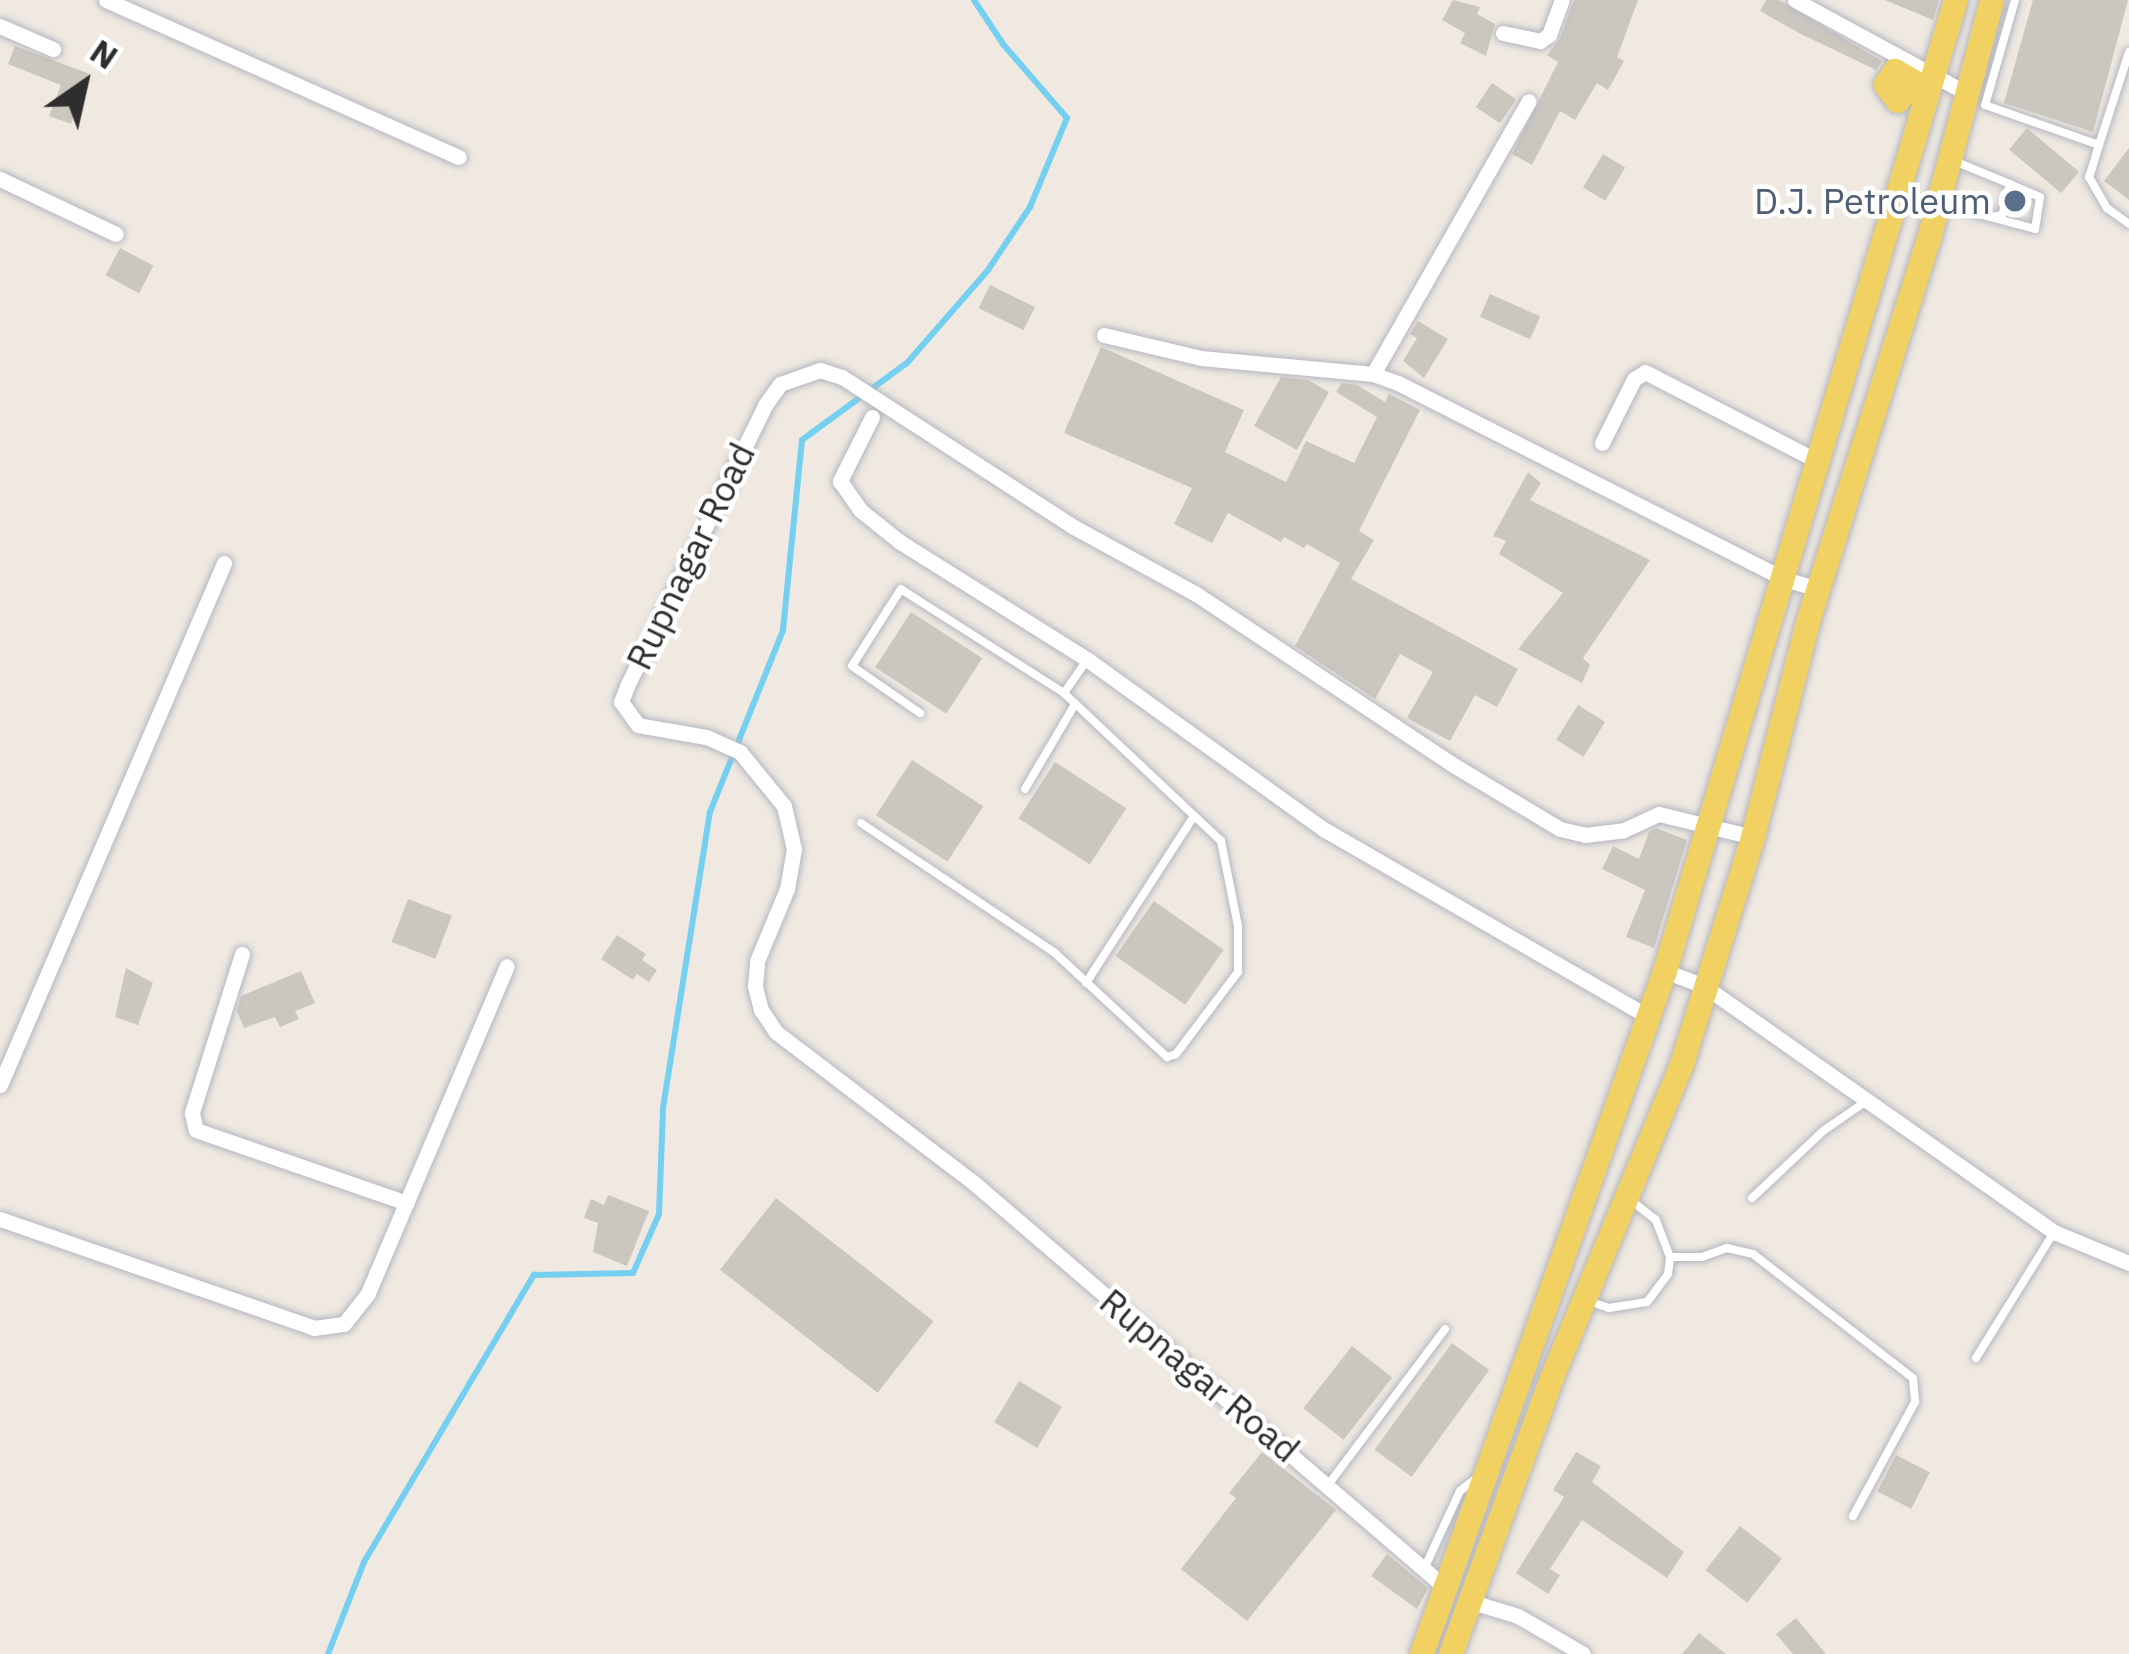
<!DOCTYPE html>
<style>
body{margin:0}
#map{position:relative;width:2129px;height:1654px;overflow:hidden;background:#efe9e1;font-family:"IBM Plex Sans",sans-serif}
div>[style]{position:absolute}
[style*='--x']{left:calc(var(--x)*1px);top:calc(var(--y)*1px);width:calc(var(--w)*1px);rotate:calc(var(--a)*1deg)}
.stream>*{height:6px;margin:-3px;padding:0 3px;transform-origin:3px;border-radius:3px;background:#75cff0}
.building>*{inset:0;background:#cbc7bf;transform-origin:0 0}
.roads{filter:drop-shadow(0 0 3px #b4b7c1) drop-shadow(0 0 3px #b4b7c1)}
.service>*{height:8px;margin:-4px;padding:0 4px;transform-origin:4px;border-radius:4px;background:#fff}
.minor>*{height:15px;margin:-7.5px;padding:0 7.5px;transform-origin:7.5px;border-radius:7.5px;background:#fff}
.primary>*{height:24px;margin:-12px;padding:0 12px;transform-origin:12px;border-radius:12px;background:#f2d163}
.dots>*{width:33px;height:33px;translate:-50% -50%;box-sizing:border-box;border:6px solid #fff;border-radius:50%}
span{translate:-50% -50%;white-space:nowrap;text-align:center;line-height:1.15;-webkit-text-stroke:9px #fff;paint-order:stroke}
.service-label{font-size:36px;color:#4e5e75}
.right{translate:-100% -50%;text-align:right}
.street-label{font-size:36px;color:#2e2e2e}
.north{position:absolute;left:24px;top:24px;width:120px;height:120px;-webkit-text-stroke:9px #fff;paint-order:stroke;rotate:34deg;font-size:33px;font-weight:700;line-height:48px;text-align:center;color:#2e2e2e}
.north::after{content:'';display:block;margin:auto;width:42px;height:54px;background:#2e2e2e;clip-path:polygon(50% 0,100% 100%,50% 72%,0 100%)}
</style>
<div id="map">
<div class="stream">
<i style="--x:328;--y:1654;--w:99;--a:-68.6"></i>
<i style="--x:364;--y:1562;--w:334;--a:-59.4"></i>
<i style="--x:534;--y:1275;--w:99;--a:-1.2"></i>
<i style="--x:633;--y:1273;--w:64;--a:-66.2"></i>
<i style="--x:659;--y:1214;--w:106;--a:-87.8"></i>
<i style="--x:663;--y:1108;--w:300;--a:-81"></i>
<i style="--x:710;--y:812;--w:196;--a:-68.1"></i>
<i style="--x:783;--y:630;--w:191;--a:-84.3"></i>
<i style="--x:802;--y:440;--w:130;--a:-36.3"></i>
<i style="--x:907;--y:363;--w:123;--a:-48.9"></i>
<i style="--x:988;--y:270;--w:76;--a:-56.3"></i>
<i style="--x:1030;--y:207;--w:96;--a:-67.4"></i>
<i style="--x:1067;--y:118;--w:98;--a:-130.9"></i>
<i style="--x:1003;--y:44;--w:53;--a:-123.4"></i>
</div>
<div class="building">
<i style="clip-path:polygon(1453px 0,1480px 7px,1477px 14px,1495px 24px,1486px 56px,1460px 43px,1465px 33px,1442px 20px)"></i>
<i style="clip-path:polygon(1574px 0,1638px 0,1617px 57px,1624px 61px,1608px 90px,1597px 83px,1575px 120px,1560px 111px,1532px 165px,1512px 154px,1558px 62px,1547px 55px,1560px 39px)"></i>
<i style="clip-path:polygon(1766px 0,1779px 0,1882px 61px,1876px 70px,1799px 33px,1760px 11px)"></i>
<i style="clip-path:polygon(1885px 0,1939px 0,1933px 20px)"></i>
<i style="clip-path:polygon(2033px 0,2128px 0,2093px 132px,2004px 103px)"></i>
<i style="clip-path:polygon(15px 46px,90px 74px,71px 124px,49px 116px,61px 85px,8px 64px)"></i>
<i style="left:1492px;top:83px;width:29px;height:29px;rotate:34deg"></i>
<i style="left:2027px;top:128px;width:68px;height:28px;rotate:40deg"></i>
<i style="clip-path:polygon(2129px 148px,2129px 200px,2104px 181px)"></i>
<i style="left:1603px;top:154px;width:26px;height:39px;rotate:31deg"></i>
<i style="left:120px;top:248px;width:38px;height:31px;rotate:28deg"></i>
<i style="left:990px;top:285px;width:50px;height:26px;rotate:26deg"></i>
<i style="left:1490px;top:294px;width:55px;height:25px;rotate:24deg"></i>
<i style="clip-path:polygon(1418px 321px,1448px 339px,1424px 378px,1403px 361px,1417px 338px,1410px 334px)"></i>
<i style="clip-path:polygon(1101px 347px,1244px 410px,1225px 452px,1286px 482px,1306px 441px,1354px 463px,1377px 417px,1336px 392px,1342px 383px,1357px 385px,1385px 402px,1389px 394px,1420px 410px,1359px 531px,1374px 540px,1351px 579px,1518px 669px,1497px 707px,1475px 695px,1450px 741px,1407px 718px,1433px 672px,1400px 654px,1375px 699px,1295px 646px,1340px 563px,1307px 544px,1304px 548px,1284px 537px,1281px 542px,1228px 513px,1212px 543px,1174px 524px,1192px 488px,1064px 433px)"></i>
<i style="clip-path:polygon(1281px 377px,1308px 380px,1329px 392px,1297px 450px,1254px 426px)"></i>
<i style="clip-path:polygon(1528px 472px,1541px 483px,1530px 500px,1650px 560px,1583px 658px,1590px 665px,1582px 683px,1518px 649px,1563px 593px,1499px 554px,1506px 541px,1493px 536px)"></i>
<i style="left:911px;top:612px;width:85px;height:66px;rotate:33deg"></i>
<i style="left:1578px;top:705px;width:32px;height:41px;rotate:32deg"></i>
<i style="left:912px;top:760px;width:85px;height:66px;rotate:33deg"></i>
<i style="left:1055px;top:762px;width:85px;height:67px;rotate:33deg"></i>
<i style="clip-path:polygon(1656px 828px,1687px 840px,1654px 948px,1626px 937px,1645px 890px,1602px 869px,1613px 846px,1639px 859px,1649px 832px)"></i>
<i style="left:408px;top:899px;width:47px;height:46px;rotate:21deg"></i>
<i style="left:1154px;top:901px;width:85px;height:67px;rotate:35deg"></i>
<i style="clip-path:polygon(617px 935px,646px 954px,642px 960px,657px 970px,649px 982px,637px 974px,633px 980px,601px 959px)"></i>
<i style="clip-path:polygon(126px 968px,153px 983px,138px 1025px,115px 1017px)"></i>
<i style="clip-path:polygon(301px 971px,315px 1003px,295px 1011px,299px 1019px,280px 1027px,275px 1017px,244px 1028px,237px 1011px,241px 996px)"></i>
<i style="clip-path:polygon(608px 1195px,649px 1211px,627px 1266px,593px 1252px,598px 1223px,584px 1218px,591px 1199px,604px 1205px)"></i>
<i style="left:776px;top:1198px;width:200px;height:91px;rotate:38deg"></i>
<i style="left:1452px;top:1343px;width:46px;height:132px;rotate:36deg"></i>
<i style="left:1352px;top:1346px;width:51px;height:79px;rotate:38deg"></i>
<i style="left:1019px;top:1381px;width:50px;height:48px;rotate:31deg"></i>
<i style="clip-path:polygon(1262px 1452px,1336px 1510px,1247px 1621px,1181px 1569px,1236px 1498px,1229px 1493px)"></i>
<i style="clip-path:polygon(1576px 1452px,1601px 1466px,1592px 1482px,1684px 1552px,1667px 1578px,1582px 1520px,1550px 1569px,1560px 1575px,1548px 1594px,1516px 1573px,1564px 1497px,1553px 1490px)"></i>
<i style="left:1896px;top:1455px;width:38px;height:41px;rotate:27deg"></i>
<i style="left:1740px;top:1526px;width:53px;height:56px;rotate:38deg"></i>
<i style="clip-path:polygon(1387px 1554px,1428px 1588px,1417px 1609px,1371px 1576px)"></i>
<i style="clip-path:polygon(1796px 1618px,1826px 1654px,1793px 1654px,1776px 1634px)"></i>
<i style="clip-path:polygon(1699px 1633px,1726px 1654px,1682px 1654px)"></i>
</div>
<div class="roads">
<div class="service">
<i style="--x:2015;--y:0;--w:109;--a:105.9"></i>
<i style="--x:1985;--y:105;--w:121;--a:19.3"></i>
<i style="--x:2099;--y:145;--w:34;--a:107"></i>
<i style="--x:2089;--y:177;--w:36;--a:60"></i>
<i style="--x:2107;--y:208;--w:27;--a:36"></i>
<i style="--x:2099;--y:145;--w:98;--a:-72.1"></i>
<i style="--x:1954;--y:161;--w:61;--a:22.3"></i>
<i style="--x:2010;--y:184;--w:32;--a:104"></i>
<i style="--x:2002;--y:215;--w:11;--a:170"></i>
<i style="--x:1945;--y:205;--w:93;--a:14.9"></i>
<i style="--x:2035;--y:229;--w:32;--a:-81"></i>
<i style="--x:2040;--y:197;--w:33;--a:-157"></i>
<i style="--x:1064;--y:693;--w:40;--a:-55.1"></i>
<i style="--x:1025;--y:789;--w:99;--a:-59.5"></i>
<i style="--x:861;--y:823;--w:234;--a:33.8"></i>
<i style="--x:1055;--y:953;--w:153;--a:42.9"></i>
<i style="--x:1167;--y:1057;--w:9;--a:-18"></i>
<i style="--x:1176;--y:1054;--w:103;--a:-52.9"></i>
<i style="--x:1238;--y:972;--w:46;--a:-90"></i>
<i style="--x:1238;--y:926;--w:87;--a:-101.3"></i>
<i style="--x:1221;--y:841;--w:216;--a:-136.7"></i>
<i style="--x:1064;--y:693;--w:193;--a:-147.5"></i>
<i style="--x:901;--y:589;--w:91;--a:122.5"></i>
<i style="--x:852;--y:666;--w:83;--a:34.7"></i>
<i style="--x:1086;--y:983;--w:199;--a:-57.1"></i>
<i style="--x:1752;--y:1198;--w:98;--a:-43.3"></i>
<i style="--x:1823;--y:1131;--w:51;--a:-34.6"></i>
<i style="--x:1670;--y:1257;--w:32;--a:0"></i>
<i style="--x:1702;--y:1257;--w:27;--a:-20"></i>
<i style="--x:1727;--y:1248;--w:27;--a:13"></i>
<i style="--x:1753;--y:1254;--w:202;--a:37.8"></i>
<i style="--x:1913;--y:1378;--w:24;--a:85"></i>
<i style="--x:1915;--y:1402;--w:130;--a:118.5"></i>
<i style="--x:1597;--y:1304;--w:13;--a:18"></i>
<i style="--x:1609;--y:1308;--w:38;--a:-9"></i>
<i style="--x:1647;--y:1302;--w:35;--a:-53"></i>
<i style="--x:1668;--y:1274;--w:17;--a:-83"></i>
<i style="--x:1670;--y:1257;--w:40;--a:-111"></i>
<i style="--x:1656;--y:1220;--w:29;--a:-142"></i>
<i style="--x:1976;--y:1358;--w:146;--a:-58.2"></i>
<i style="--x:1328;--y:1485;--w:195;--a:-53.1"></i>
<i style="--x:1424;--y:1569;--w:86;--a:-65.2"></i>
<i style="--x:1460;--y:1491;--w:18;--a:-38"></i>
</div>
<div class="minor">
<i style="--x:106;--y:0;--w:386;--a:24"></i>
<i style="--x:1795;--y:0;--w:197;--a:28.5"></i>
<i style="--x:0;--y:26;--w:58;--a:23.5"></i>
<i style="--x:1503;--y:33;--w:38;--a:12"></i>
<i style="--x:1540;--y:41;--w:11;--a:-34"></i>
<i style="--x:1549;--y:35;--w:37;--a:-70"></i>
<i style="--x:0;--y:179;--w:128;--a:25.4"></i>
<i style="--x:1104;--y:335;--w:100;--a:13.3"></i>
<i style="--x:1201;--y:358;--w:173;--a:5.3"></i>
<i style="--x:1373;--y:374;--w:27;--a:20"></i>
<i style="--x:1398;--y:383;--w:433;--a:26.9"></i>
<i style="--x:1784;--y:579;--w:36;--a:16"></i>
<i style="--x:1373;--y:374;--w:314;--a:-60.3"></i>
<i style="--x:872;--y:417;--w:72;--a:116.6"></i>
<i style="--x:840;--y:481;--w:35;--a:55"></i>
<i style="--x:860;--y:510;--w:51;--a:38.7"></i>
<i style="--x:900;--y:542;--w:222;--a:32.1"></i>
<i style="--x:1088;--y:660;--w:292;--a:35.7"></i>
<i style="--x:1325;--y:830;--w:374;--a:30"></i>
<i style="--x:1602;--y:443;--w:72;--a:-63.4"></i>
<i style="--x:1634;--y:379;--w:13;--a:-32"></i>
<i style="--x:1645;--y:372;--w:196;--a:27.3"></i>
<i style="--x:242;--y:954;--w:167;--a:107.5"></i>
<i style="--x:192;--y:1113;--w:17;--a:77"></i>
<i style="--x:196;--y:1130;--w:223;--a:19.1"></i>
<i style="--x:1665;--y:971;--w:42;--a:21"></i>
<i style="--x:1704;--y:986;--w:428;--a:35.1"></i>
<i style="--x:2054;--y:1232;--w:81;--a:22.5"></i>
<i style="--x:0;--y:1085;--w:568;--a:-66.77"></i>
<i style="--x:0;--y:1219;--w:332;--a:19.1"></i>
<i style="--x:314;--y:1328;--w:30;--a:-8"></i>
<i style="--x:344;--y:1324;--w:39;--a:-52"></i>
<i style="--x:368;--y:1293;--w:355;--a:-67"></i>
<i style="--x:1447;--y:1589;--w:623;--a:-139.36"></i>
<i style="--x:974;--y:1183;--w:249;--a:-142.7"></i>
<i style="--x:776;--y:1032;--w:27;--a:-124"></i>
<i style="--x:761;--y:1010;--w:25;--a:-104"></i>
<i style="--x:755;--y:986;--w:25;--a:-85"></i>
<i style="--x:757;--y:961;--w:78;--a:-67.4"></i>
<i style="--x:787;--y:889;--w:41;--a:-80.1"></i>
<i style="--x:794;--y:849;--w:44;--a:-103.1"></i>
<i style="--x:784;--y:806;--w:70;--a:-129.2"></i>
<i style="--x:740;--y:752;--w:37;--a:-156"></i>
<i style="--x:706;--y:737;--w:69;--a:-170"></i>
<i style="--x:638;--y:725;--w:29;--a:-126"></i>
<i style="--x:621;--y:702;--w:17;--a:-69"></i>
<i style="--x:627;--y:686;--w:313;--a:-63.8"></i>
<i style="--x:765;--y:405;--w:26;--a:-54"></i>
<i style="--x:780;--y:384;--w:42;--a:-19.3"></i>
<i style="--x:820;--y:370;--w:23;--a:18"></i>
<i style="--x:842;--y:377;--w:274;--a:32.9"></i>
<i style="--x:1072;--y:526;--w:141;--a:28.7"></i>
<i style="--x:1196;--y:594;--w:305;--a:33.6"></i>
<i style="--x:1450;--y:763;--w:128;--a:31"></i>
<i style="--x:1560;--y:829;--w:26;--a:13"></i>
<i style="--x:1585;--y:835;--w:39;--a:-7"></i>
<i style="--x:1624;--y:830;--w:38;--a:-25"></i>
<i style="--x:1659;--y:814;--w:97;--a:13.7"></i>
<i style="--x:1469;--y:1601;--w:51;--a:17"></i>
<i style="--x:1518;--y:1616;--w:75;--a:30.3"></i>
</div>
<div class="primary">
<i style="--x:1895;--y:71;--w:22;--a:30"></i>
<i style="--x:1914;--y:82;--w:25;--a:130"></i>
<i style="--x:1898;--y:101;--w:20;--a:-127"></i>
<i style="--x:1886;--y:85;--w:17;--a:-57"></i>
<i style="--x:1422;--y:1654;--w:725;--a:-70.42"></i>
<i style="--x:1665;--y:971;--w:1014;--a:-73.32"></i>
<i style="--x:1451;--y:1654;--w:294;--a:-69.9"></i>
<i style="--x:1552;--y:1378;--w:343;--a:-67.5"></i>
<i style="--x:1683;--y:1061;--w:235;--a:-72.6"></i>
<i style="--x:1753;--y:837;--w:225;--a:-75.6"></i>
<i style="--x:1809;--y:619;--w:398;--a:-72.5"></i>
<i style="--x:1929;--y:239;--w:247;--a:-75.2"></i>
</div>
</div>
<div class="dots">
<i style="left:2015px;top:201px;background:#5c6f8a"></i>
</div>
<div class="service-label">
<span class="right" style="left:1991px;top:201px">D.J. Petroleum</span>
</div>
<div class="street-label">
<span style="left:690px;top:556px;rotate:-64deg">Rupnagar Road</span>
<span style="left:1200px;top:1375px;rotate:40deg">Rupnagar Road</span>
</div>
<div class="north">N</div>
</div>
